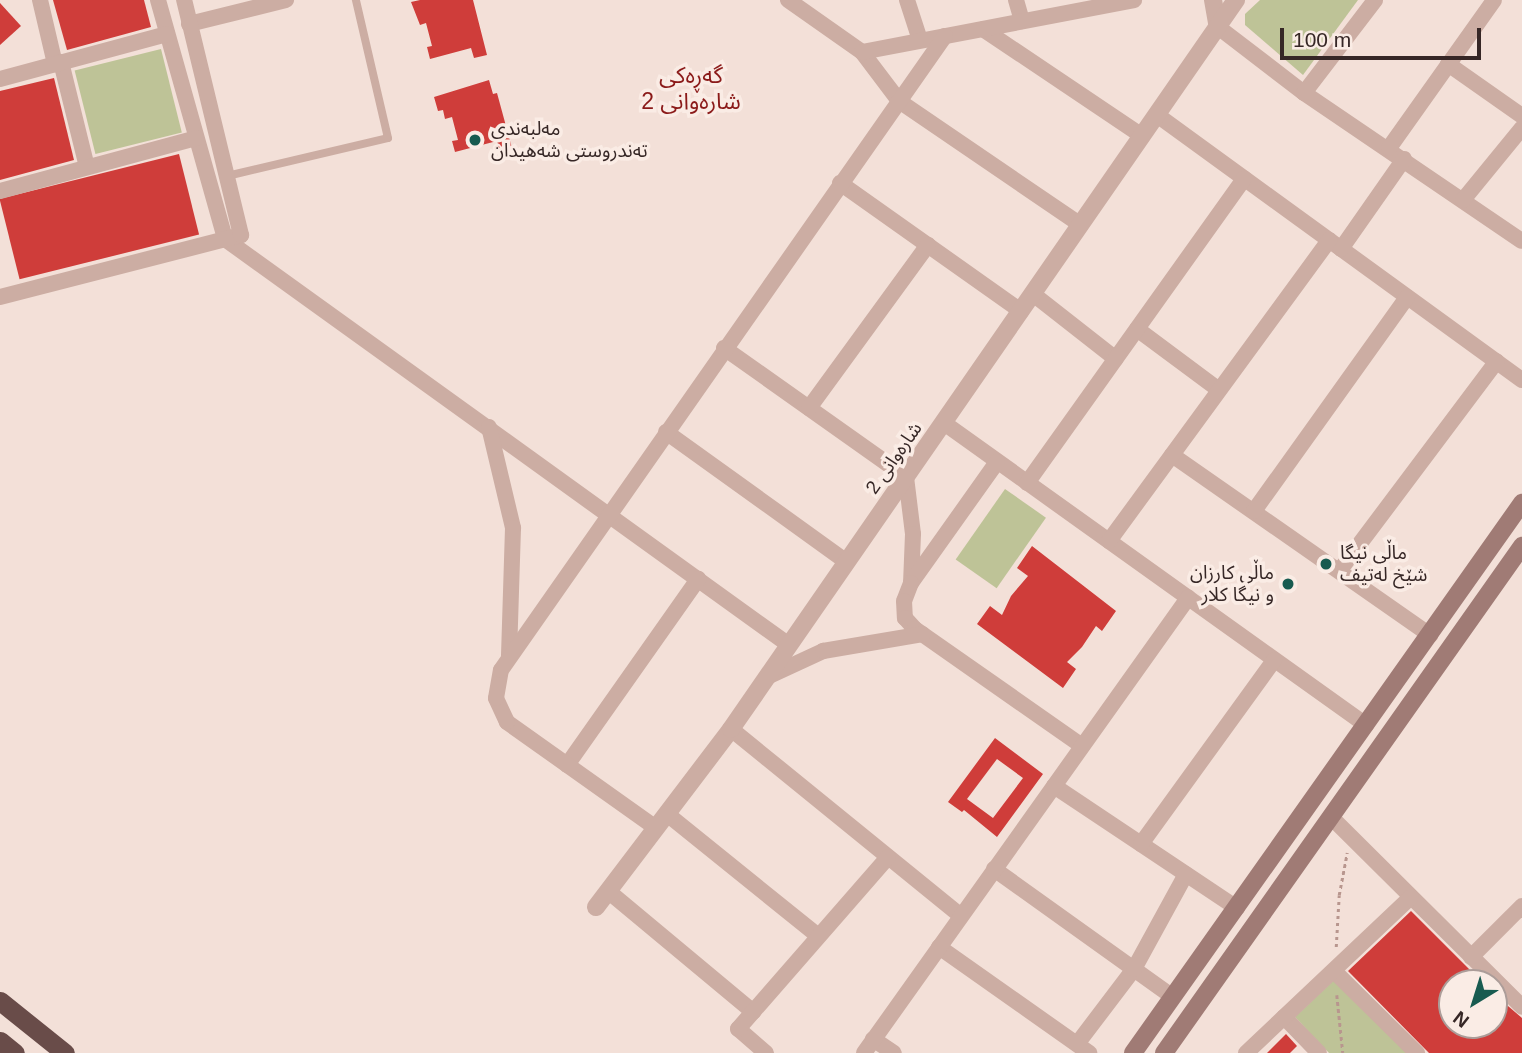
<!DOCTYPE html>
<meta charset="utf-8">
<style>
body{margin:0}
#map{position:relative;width:1522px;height:1053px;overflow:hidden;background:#f3e0d8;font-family:Arial,"Noto Sans Arabic",sans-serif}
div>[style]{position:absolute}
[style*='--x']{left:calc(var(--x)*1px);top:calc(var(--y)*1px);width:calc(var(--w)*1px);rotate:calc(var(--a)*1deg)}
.green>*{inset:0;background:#bec397;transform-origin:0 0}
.building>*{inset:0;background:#cf3d3a;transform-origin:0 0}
.path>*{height:2.5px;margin-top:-1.25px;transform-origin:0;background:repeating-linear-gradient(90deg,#b8968e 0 3.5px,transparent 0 7px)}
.service>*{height:8px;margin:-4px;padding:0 4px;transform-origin:4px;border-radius:4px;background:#ccada3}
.minor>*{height:16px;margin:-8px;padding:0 8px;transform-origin:8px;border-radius:8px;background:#ccada3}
.tertiary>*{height:18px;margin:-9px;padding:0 9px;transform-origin:9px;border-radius:9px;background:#ccada3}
.secondary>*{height:18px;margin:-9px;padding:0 9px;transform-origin:9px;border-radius:9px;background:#a07b75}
.trunk>*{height:19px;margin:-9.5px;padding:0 9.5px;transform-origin:9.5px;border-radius:9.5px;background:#694c49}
.dots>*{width:19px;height:19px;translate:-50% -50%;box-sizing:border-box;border:4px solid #faece5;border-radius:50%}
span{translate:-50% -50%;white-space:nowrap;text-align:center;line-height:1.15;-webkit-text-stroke:7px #faece5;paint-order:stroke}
.poi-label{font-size:19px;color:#362726}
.left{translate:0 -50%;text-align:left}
.right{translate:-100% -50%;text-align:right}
.street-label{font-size:19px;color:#362726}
.quarter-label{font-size:23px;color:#8b1a19}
.north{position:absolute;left:1438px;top:969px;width:70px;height:70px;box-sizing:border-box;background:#faece5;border:2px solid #ac9d99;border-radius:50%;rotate:218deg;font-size:19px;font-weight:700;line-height:28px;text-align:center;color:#362726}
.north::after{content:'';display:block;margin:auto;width:24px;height:32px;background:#185b50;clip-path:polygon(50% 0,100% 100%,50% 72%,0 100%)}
.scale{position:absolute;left:1280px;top:28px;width:201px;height:32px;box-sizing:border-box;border:4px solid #362726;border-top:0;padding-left:9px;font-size:21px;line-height:24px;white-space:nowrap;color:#362726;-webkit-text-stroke:5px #faece5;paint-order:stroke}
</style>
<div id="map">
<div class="green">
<i style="clip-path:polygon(1260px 0,1358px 0,1303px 75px,1245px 25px,1245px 14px)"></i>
<i style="left:161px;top:49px;width:86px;height:89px;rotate:76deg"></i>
<i style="left:1005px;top:489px;width:50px;height:86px;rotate:35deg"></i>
<i style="clip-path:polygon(1337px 977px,1420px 1053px,1329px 1053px,1295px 1017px)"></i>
</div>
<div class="building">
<i style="clip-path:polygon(53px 0,144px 0,151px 27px,67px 50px)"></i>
<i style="clip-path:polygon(420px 0,473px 0,487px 55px,474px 58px,471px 48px,430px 59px,427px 47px,432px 46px,426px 23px,420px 25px,411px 2px)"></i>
<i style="clip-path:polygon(0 3px,21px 26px,0 45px)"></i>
<i style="clip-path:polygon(54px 78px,74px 160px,0 180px,0 91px)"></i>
<i style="clip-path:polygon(489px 80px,493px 94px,497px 93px,512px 148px,500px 151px,497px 141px,455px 152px,452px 141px,458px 140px,452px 117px,445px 119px,443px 110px,438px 111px,434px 97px)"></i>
<i style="left:179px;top:154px;width:83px;height:185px;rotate:76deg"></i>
<i style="clip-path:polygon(1032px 546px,1116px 611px,1102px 631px,1096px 626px,1082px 647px,1067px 662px,1076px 669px,1063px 688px,977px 624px,990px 606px,1002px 615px,1011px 596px,1028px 576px,1017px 568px)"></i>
<i style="clip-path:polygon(evenodd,995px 738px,1043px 774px,997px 837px,964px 810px,962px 812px,948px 802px,995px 738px,997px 759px,1023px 778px,993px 818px,967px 799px,997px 759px)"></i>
<i style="clip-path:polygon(1411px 911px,1483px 983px,1452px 983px,1452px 1025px,1494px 1025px,1494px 994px,1522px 1018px,1522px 1053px,1429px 1053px,1348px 971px)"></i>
<i style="clip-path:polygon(1286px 1034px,1297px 1046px,1290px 1053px,1267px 1053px)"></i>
</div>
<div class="path">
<i style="--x:1336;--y:947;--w:52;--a:-86.7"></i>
<i style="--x:1339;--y:895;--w:43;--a:-79.2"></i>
<i style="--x:1337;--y:995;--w:58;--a:84.1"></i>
</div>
<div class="service">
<i style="--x:227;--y:176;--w:165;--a:-13.3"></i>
<i style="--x:388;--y:138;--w:142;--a:-103.1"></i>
</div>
<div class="minor">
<i style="--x:40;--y:0;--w:66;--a:76.8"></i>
<i style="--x:158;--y:0;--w:248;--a:74.3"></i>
<i style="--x:225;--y:239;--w:695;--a:35.75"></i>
<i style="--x:788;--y:0;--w:90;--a:35.1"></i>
<i style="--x:862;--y:52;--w:61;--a:52.9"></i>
<i style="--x:899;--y:101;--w:220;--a:34.3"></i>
<i style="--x:907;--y:0;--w:42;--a:72"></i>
<i style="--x:1016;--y:0;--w:22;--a:74"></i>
<i style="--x:189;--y:24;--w:100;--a:-13.9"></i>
<i style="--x:1218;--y:27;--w:108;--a:37.5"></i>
<i style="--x:1304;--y:93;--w:263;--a:34.2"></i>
<i style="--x:983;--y:29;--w:192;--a:33.9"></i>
<i style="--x:862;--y:52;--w:277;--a:-10.8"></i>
<i style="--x:61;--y:62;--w:108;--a:76.1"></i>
<i style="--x:1448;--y:64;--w:90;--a:35.1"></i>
<i style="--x:0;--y:79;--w:173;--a:-15.1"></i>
<i style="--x:1304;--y:93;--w:117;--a:-52.6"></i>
<i style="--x:1157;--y:115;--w:451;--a:36"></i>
<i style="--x:1389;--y:148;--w:181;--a:-54.6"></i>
<i style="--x:840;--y:183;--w:222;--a:35.3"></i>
<i style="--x:0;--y:191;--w:203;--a:-15.1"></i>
<i style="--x:1463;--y:200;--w:93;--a:-50.7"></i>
<i style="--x:1341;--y:249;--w:110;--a:-55"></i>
<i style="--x:1033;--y:294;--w:105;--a:38.1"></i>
<i style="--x:0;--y:297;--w:249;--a:-14.4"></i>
<i style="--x:241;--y:235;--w:242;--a:-103.6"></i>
<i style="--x:1137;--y:329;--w:102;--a:36.6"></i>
<i style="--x:724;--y:348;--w:223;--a:35.3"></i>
<i style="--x:906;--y:477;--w:57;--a:83"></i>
<i style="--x:913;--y:534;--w:49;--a:92.3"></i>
<i style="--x:809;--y:408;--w:202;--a:-53.9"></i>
<i style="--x:944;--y:423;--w:519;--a:35.59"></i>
<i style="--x:489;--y:427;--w:104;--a:76.6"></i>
<i style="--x:513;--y:528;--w:129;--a:91.8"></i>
<i style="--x:666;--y:432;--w:223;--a:35.7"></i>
<i style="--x:1172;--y:455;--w:315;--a:34.9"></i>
<i style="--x:997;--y:462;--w:148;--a:125.4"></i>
<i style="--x:911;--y:583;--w:19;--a:111"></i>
<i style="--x:904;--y:601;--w:17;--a:87"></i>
<i style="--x:905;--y:618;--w:15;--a:48"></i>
<i style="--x:915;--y:629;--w:204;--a:35"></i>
<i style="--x:1027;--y:483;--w:374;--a:-54.5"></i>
<i style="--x:1254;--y:511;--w:263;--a:-54.4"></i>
<i style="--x:1109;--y:541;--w:373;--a:-53.8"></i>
<i style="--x:1340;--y:570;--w:261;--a:-53.1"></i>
<i style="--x:767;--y:677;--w:62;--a:-24.9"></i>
<i style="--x:823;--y:651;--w:101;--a:-9.6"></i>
<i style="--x:731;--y:729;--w:296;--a:39.1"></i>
<i style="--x:567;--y:765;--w:228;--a:-54.8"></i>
<i style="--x:1054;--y:786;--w:220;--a:33.7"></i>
<i style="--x:667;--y:814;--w:194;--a:38.9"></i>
<i style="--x:1332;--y:818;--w:268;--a:44.8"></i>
<i style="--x:656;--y:828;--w:183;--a:-144.6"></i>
<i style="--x:507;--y:722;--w:26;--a:-115"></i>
<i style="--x:496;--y:698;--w:28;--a:-80"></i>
<i style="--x:501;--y:670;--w:774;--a:-55"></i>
<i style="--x:1141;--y:844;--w:227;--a:-54.1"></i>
<i style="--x:994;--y:869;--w:220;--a:35.6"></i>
<i style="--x:608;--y:891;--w:189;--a:39.8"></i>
<i style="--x:939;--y:947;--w:184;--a:35.2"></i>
<i style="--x:1471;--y:957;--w:72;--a:-45"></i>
<i style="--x:1334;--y:971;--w:117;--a:44.7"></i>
<i style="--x:1284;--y:1017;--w:50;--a:45.8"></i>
<i style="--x:873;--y:1039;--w:25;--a:34"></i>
<i style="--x:1077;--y:1044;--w:94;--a:-52.8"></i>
<i style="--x:1134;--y:969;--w:108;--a:-61.3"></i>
<i style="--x:766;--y:1053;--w:37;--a:-139"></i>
<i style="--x:738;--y:1029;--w:228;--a:-48.9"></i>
<i style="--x:864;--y:1053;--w:559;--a:-54.55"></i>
<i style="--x:1246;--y:1053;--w:227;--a:-43.4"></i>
</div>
<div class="tertiary">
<i style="--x:1213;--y:0;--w:27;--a:80"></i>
<i style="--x:596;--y:907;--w:223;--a:-52.8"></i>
<i style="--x:731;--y:729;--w:887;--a:-55.29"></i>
</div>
<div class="secondary">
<i style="--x:1133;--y:1053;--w:674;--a:-54.73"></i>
<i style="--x:1164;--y:1053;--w:621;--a:-54.77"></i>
</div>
<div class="trunk">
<i style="--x:0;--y:1001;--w:83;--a:38.7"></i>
<i style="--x:0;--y:1041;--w:19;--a:39"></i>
</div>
<div class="dots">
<i style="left:475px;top:140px;background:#185b50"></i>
<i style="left:1326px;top:564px;background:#185b50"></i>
<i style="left:1288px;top:584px;background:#185b50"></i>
</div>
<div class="poi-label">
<span class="left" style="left:491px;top:140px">مەلبەندی<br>تەندروستی شەهیدان</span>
<span class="left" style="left:1340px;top:564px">ماڵی نیگا<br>شێخ لەتیف</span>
<span class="right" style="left:1274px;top:584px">ماڵی کارزان<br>و نیگا کلار</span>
</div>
<div class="street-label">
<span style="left:894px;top:458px;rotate:-55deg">شارەوانی 2</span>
</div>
<div class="quarter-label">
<span style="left:691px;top:88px">گەڕەکی<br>شارەوانی 2</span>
</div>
<div class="north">N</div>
<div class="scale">100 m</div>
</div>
